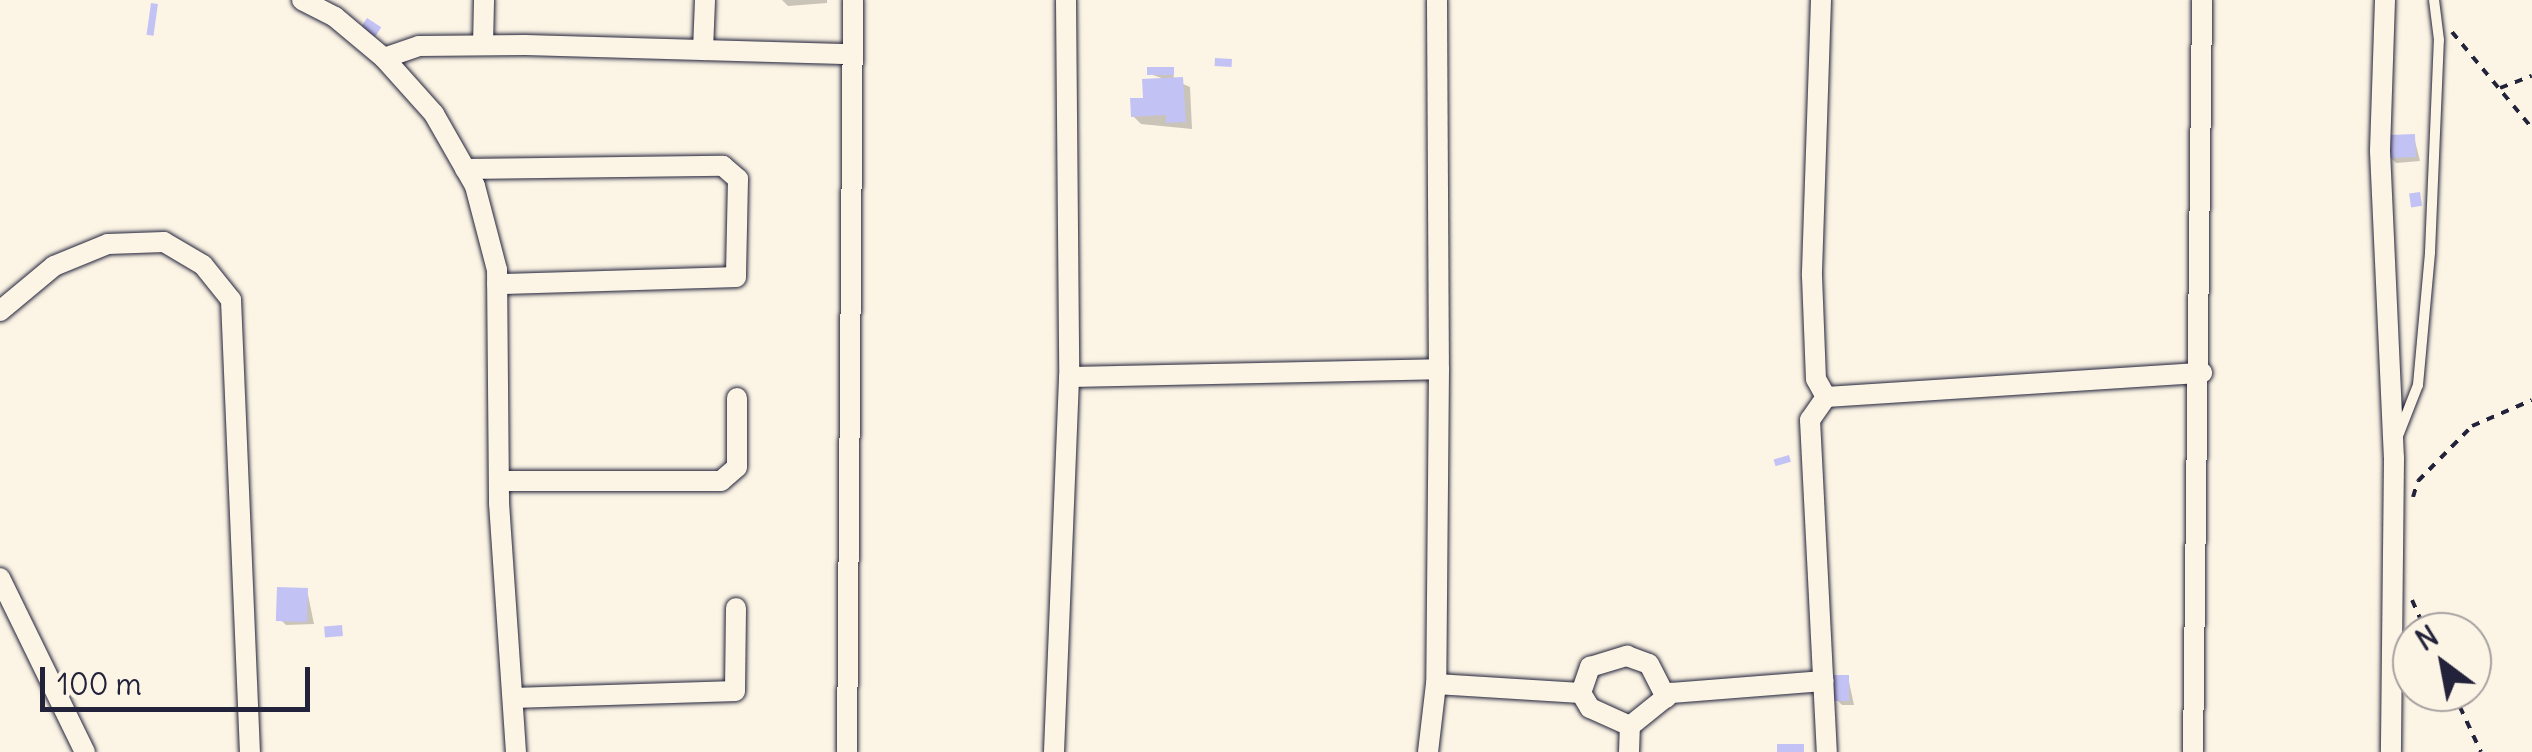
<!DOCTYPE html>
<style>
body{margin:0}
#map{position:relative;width:2532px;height:752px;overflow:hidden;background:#fcf5e5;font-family:Delius,sans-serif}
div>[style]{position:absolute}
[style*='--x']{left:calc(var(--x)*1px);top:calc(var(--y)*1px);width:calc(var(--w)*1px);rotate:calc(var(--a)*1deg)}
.shadow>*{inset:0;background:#0003}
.building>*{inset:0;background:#c3c2f4;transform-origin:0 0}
.path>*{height:4px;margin-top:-2px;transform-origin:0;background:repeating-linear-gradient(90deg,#22223b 0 8px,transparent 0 16px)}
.roads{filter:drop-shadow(0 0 2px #22223b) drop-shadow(0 0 2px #22223b)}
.service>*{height:10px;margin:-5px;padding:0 5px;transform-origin:5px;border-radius:5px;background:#fcf5e5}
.minor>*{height:20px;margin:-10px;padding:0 10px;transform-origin:10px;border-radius:10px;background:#fcf5e5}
span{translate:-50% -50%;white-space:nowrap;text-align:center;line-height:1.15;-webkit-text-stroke:8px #fcf5e5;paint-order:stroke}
.north{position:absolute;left:2392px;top:612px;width:100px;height:100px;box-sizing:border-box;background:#fcf5e5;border:2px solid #a5a1a1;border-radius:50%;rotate:328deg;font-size:28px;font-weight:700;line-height:40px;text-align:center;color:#22223b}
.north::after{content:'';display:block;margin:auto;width:35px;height:45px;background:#22223b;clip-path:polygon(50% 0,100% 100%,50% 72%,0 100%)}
.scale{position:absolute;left:40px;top:667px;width:270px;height:45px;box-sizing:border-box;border:5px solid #22223b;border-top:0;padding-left:12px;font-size:30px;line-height:35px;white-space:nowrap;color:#22223b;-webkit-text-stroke:8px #fcf5e5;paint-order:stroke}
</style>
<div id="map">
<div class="shadow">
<i style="clip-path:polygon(782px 0,827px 0,827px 3px,788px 6px)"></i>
<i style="clip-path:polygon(1173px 69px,1174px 80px,1190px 87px,1192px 129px,1141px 124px,1133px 116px,1167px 80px,1150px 74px)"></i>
<i style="clip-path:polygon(2414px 137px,2420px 161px,2396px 163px,2391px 158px)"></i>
<i style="clip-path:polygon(307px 590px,314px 624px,286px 625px,281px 620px)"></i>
<i style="clip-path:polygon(1848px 677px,1854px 705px,1842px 705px,1837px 700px)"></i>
</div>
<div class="building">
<i style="left:151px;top:3px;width:7px;height:32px;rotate:8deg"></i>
<i style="left:367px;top:18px;width:17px;height:14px;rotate:33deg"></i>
<i style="left:1215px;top:58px;width:17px;height:8px;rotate:3deg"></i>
<i style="left:1147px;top:67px;width:27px;height:8px"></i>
<i style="clip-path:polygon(1183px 77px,1186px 122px,1166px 123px,1166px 115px,1131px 117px,1130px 98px,1143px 98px,1142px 79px)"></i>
<i style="left:2415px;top:134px;width:23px;height:27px;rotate:88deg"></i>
<i style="left:2420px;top:192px;width:14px;height:11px;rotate:82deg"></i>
<i style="left:1789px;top:455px;width:7px;height:16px;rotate:74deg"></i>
<i style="left:277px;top:587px;width:31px;height:34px;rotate:2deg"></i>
<i style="left:342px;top:625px;width:11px;height:18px;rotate:85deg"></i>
<i style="left:1834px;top:675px;width:15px;height:26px"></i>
<i style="left:1777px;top:744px;width:27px;height:8px"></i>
</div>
<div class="path">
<i style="--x:2452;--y:32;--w:125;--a:50.2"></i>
<i style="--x:2500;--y:88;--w:34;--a:-21"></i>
<i style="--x:2413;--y:497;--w:17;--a:-73"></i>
<i style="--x:2418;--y:481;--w:77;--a:-45.5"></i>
<i style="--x:2472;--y:426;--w:65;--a:-23.4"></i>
<i style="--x:2412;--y:600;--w:35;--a:66"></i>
<i style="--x:2453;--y:692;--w:66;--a:65"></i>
</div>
<div class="roads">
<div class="service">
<i style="--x:2398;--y:436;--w:55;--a:-68.6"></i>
<i style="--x:2418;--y:385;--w:134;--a:-84.8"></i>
<i style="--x:2430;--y:252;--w:212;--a:-87.6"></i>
<i style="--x:2439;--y:40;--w:40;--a:-97.1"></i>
</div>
<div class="minor">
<i style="--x:302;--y:0;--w:37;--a:27"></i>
<i style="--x:335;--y:17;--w:64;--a:39.9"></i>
<i style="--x:384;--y:58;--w:75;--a:48.2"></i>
<i style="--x:434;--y:114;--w:83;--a:60.3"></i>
<i style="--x:475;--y:186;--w:87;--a:75.3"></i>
<i style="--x:497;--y:270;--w:233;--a:89.5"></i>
<i style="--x:499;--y:503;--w:250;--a:86.1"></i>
<i style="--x:1066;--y:0;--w:377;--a:89.5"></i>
<i style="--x:1437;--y:0;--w:369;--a:89.7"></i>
<i style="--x:1821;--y:0;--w:276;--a:91.9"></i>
<i style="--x:1812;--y:276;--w:103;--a:87.8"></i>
<i style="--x:1816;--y:379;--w:21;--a:61"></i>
<i style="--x:1826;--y:397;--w:377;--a:-3.7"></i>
<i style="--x:2385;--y:0;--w:151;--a:91.9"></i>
<i style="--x:2380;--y:151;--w:307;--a:87.4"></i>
<i style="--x:2394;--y:458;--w:294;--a:90.6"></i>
<i style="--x:483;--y:45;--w:45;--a:-88.7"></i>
<i style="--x:703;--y:50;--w:50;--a:-87.7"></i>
<i style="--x:384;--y:58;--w:37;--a:-19"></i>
<i style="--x:419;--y:46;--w:106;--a:-0.5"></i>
<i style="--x:525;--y:45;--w:327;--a:1.6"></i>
<i style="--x:465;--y:169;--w:258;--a:-0.7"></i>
<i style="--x:723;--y:166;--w:20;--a:41"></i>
<i style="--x:738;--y:179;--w:98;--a:91.2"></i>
<i style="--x:736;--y:277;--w:239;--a:178.3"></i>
<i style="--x:0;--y:311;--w:70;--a:-39.8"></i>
<i style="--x:54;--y:266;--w:58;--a:-22.2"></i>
<i style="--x:108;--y:244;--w:56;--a:-2"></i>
<i style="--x:164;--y:242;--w:45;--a:30.5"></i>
<i style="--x:203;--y:265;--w:45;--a:51.3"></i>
<i style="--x:231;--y:300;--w:452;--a:87.6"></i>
<i style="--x:1826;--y:397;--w:28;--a:125"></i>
<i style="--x:1810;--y:420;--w:332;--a:87.1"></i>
<i style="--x:499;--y:481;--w:222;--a:0"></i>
<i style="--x:721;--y:481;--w:21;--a:-41"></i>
<i style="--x:737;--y:467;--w:69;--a:-90"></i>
<i style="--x:0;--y:578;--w:194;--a:64"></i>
<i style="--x:514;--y:698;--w:221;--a:-1.8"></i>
<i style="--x:735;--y:691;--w:83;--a:-89.3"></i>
<i style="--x:1630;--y:726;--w:44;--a:-155.8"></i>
<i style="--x:1590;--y:708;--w:17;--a:-121"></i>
<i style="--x:1581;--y:693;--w:28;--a:-71"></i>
<i style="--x:1590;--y:667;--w:39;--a:-17"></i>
<i style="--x:1627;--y:656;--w:23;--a:20"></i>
<i style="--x:1649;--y:664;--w:38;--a:63"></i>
<i style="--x:847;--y:752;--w:752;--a:-89.54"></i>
<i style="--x:1054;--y:752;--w:375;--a:-87.7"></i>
<i style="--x:1069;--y:377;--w:370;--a:-1.2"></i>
<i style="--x:1439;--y:369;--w:315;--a:90.5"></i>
<i style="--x:1428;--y:752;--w:68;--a:-83.3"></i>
<i style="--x:1436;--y:684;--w:145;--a:3.6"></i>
<i style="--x:1629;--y:752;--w:26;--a:-88"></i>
<i style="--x:1630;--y:726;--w:53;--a:-38.8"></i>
<i style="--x:1671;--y:693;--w:153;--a:-4.5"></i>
<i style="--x:2193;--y:752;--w:752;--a:-89.31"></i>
</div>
</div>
<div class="north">N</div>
<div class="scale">100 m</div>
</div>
